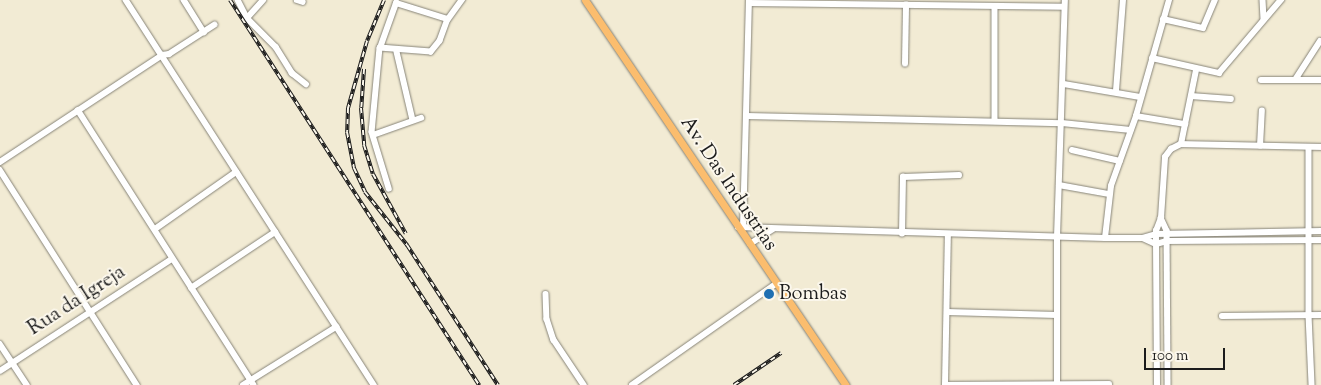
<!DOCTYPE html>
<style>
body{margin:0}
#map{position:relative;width:1321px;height:385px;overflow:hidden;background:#f2ebd4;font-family:"Sorts Mill Goudy",serif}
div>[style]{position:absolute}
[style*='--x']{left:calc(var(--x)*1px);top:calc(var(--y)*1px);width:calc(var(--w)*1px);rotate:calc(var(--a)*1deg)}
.roads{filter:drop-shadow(0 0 1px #878478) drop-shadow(0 0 1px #878478)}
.minor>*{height:5.5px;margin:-2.75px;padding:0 2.75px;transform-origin:2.75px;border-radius:2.75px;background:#fff}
.major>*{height:7px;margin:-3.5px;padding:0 3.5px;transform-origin:3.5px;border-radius:3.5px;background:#fbbd6e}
.rail>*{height:4px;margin-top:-2px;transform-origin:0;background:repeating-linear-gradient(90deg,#fbf7ec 0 5.5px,#1c1c1c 0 11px);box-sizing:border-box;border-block:1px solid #1c1c1c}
.dots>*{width:14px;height:14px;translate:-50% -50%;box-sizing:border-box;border:2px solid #fbf7ec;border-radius:50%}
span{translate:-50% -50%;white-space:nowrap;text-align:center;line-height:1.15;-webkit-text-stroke:4px #fbf7ec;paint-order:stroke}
.street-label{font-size:20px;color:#1c1c1c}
.poi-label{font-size:20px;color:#1c1c1c}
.left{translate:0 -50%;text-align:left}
.scale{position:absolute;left:1144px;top:348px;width:81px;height:22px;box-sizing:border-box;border:2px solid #1c1c1c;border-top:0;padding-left:6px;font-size:15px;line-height:18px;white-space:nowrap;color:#1c1c1c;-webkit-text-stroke:4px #fbf7ec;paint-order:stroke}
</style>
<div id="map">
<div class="roads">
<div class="minor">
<i style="--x:126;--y:0;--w:458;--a:57.2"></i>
<i style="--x:184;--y:0;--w:38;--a:58"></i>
<i style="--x:238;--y:0;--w:20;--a:63"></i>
<i style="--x:247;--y:18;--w:24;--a:-48"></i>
<i style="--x:297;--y:0;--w:6;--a:18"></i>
<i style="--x:1263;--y:0;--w:18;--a:87"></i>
<i style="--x:749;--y:3;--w:315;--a:0.7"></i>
<i style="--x:995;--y:6;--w:115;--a:90"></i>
<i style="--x:247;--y:18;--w:41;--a:45"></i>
<i style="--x:276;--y:47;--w:31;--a:58"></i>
<i style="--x:292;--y:73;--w:18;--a:38"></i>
<i style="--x:448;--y:19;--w:23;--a:110"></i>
<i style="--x:440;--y:41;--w:14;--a:129"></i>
<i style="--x:431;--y:52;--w:51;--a:-175.5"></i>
<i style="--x:380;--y:48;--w:48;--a:-70.4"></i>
<i style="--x:396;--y:3;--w:54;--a:17.1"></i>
<i style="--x:448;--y:19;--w:24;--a:-54"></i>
<i style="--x:1163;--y:19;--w:41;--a:12.7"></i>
<i style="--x:1203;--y:28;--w:30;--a:-67"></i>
<i style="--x:380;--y:48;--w:84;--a:95.4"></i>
<i style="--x:372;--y:132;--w:59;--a:73.1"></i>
<i style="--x:397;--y:52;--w:70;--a:76.8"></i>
<i style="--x:1152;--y:58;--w:69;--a:12.6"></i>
<i style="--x:1219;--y:73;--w:96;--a:-49.7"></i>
<i style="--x:905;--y:64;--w:59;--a:-89"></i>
<i style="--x:1261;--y:80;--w:60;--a:0"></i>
<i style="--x:1295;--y:80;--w:46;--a:-57.3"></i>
<i style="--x:1064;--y:84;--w:77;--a:9.7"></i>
<i style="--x:1116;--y:91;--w:91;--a:-85.6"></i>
<i style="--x:1191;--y:96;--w:40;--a:4.3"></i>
<i style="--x:78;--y:110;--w:326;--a:57.4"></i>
<i style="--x:747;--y:116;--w:315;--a:1.3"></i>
<i style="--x:1062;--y:123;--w:69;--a:5.8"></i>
<i style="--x:1136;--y:116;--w:50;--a:9.3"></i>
<i style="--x:373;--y:135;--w:51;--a:-19.5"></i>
<i style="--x:1181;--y:144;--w:76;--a:-78.5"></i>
<i style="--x:1260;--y:146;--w:35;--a:-87"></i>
<i style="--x:1309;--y:147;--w:168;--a:90"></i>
<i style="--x:1309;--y:315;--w:70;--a:87.5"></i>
<i style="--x:1072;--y:150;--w:49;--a:12.9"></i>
<i style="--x:0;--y:162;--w:194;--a:-33.4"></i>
<i style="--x:162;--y:55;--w:7;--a:-8"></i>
<i style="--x:169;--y:54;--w:54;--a:-32.8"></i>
<i style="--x:0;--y:170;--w:255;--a:57.5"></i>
<i style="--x:1059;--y:185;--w:51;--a:10.2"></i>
<i style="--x:1161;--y:218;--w:14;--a:65"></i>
<i style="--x:1167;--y:231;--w:154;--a:89.6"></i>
<i style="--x:738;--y:227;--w:367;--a:1.7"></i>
<i style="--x:1105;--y:238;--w:38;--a:0"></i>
<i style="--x:1143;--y:238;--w:14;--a:-17"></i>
<i style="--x:1156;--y:234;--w:165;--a:-1"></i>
<i style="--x:743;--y:228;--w:228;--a:-88.5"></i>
<i style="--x:155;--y:229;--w:99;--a:-35.1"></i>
<i style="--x:902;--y:234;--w:57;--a:-89"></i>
<i style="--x:903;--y:177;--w:56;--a:-2"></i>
<i style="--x:1105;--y:238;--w:52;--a:-83.4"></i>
<i style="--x:1111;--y:186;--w:74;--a:-70.3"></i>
<i style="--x:1136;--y:116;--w:121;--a:-74.1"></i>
<i style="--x:1143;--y:238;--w:14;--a:25"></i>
<i style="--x:1156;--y:244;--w:11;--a:-15"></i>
<i style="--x:1167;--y:241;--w:154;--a:-0.4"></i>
<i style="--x:750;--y:244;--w:27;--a:-33"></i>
<i style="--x:191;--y:288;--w:101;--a:-33.7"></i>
<i style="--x:546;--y:294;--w:25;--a:88"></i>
<i style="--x:547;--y:319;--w:22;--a:72"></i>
<i style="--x:554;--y:340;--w:54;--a:56.3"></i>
<i style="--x:947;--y:312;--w:110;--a:1.6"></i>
<i style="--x:1222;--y:316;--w:99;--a:-0.6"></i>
<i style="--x:0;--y:344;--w:49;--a:56.6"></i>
<i style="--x:0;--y:371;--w:205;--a:-33.1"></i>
<i style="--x:243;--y:385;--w:110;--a:-31.9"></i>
<i style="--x:632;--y:385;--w:177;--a:-35.1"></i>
<i style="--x:945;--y:385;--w:164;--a:-0.3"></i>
<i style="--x:945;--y:385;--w:150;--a:-88.9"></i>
<i style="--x:1057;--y:385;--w:148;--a:-90"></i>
<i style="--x:1057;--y:237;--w:237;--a:-88.1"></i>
<i style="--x:1157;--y:385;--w:154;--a:-90.4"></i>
<i style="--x:1156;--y:231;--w:14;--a:-69"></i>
<i style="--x:1161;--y:218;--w:61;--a:-86.2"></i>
<i style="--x:1165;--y:157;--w:10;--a:-53"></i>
<i style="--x:1171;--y:149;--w:11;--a:-27"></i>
<i style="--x:1181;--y:144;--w:140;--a:1.2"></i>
</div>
<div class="major">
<i style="--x:585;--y:0;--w:465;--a:55.9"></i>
</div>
</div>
<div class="rail">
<i style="--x:230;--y:0;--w:459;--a:57.1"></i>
<i style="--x:384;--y:0;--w:44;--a:112.5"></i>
<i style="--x:367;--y:41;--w:70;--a:105.8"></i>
<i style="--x:348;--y:108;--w:24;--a:92"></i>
<i style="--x:347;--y:132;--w:37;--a:79"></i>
<i style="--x:354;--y:168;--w:26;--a:65"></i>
<i style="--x:365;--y:192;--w:68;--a:51.6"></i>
<i style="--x:407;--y:245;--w:167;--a:57"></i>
<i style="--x:364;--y:69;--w:39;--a:94"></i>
<i style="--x:361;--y:108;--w:37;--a:85"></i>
<i style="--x:364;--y:145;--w:30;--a:73"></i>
<i style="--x:373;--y:174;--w:68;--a:61.2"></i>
<i style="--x:734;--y:385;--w:57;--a:-34.2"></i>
</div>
<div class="dots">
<i style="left:769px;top:294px;background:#1f6fb2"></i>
</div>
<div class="street-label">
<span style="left:728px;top:184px;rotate:56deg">Av. Das Industrias</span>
<span style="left:77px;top:301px;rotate:-33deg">Rua da Igreja</span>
</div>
<div class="poi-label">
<span class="left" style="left:779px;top:294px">Bombas</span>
</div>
<div class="scale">100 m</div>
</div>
